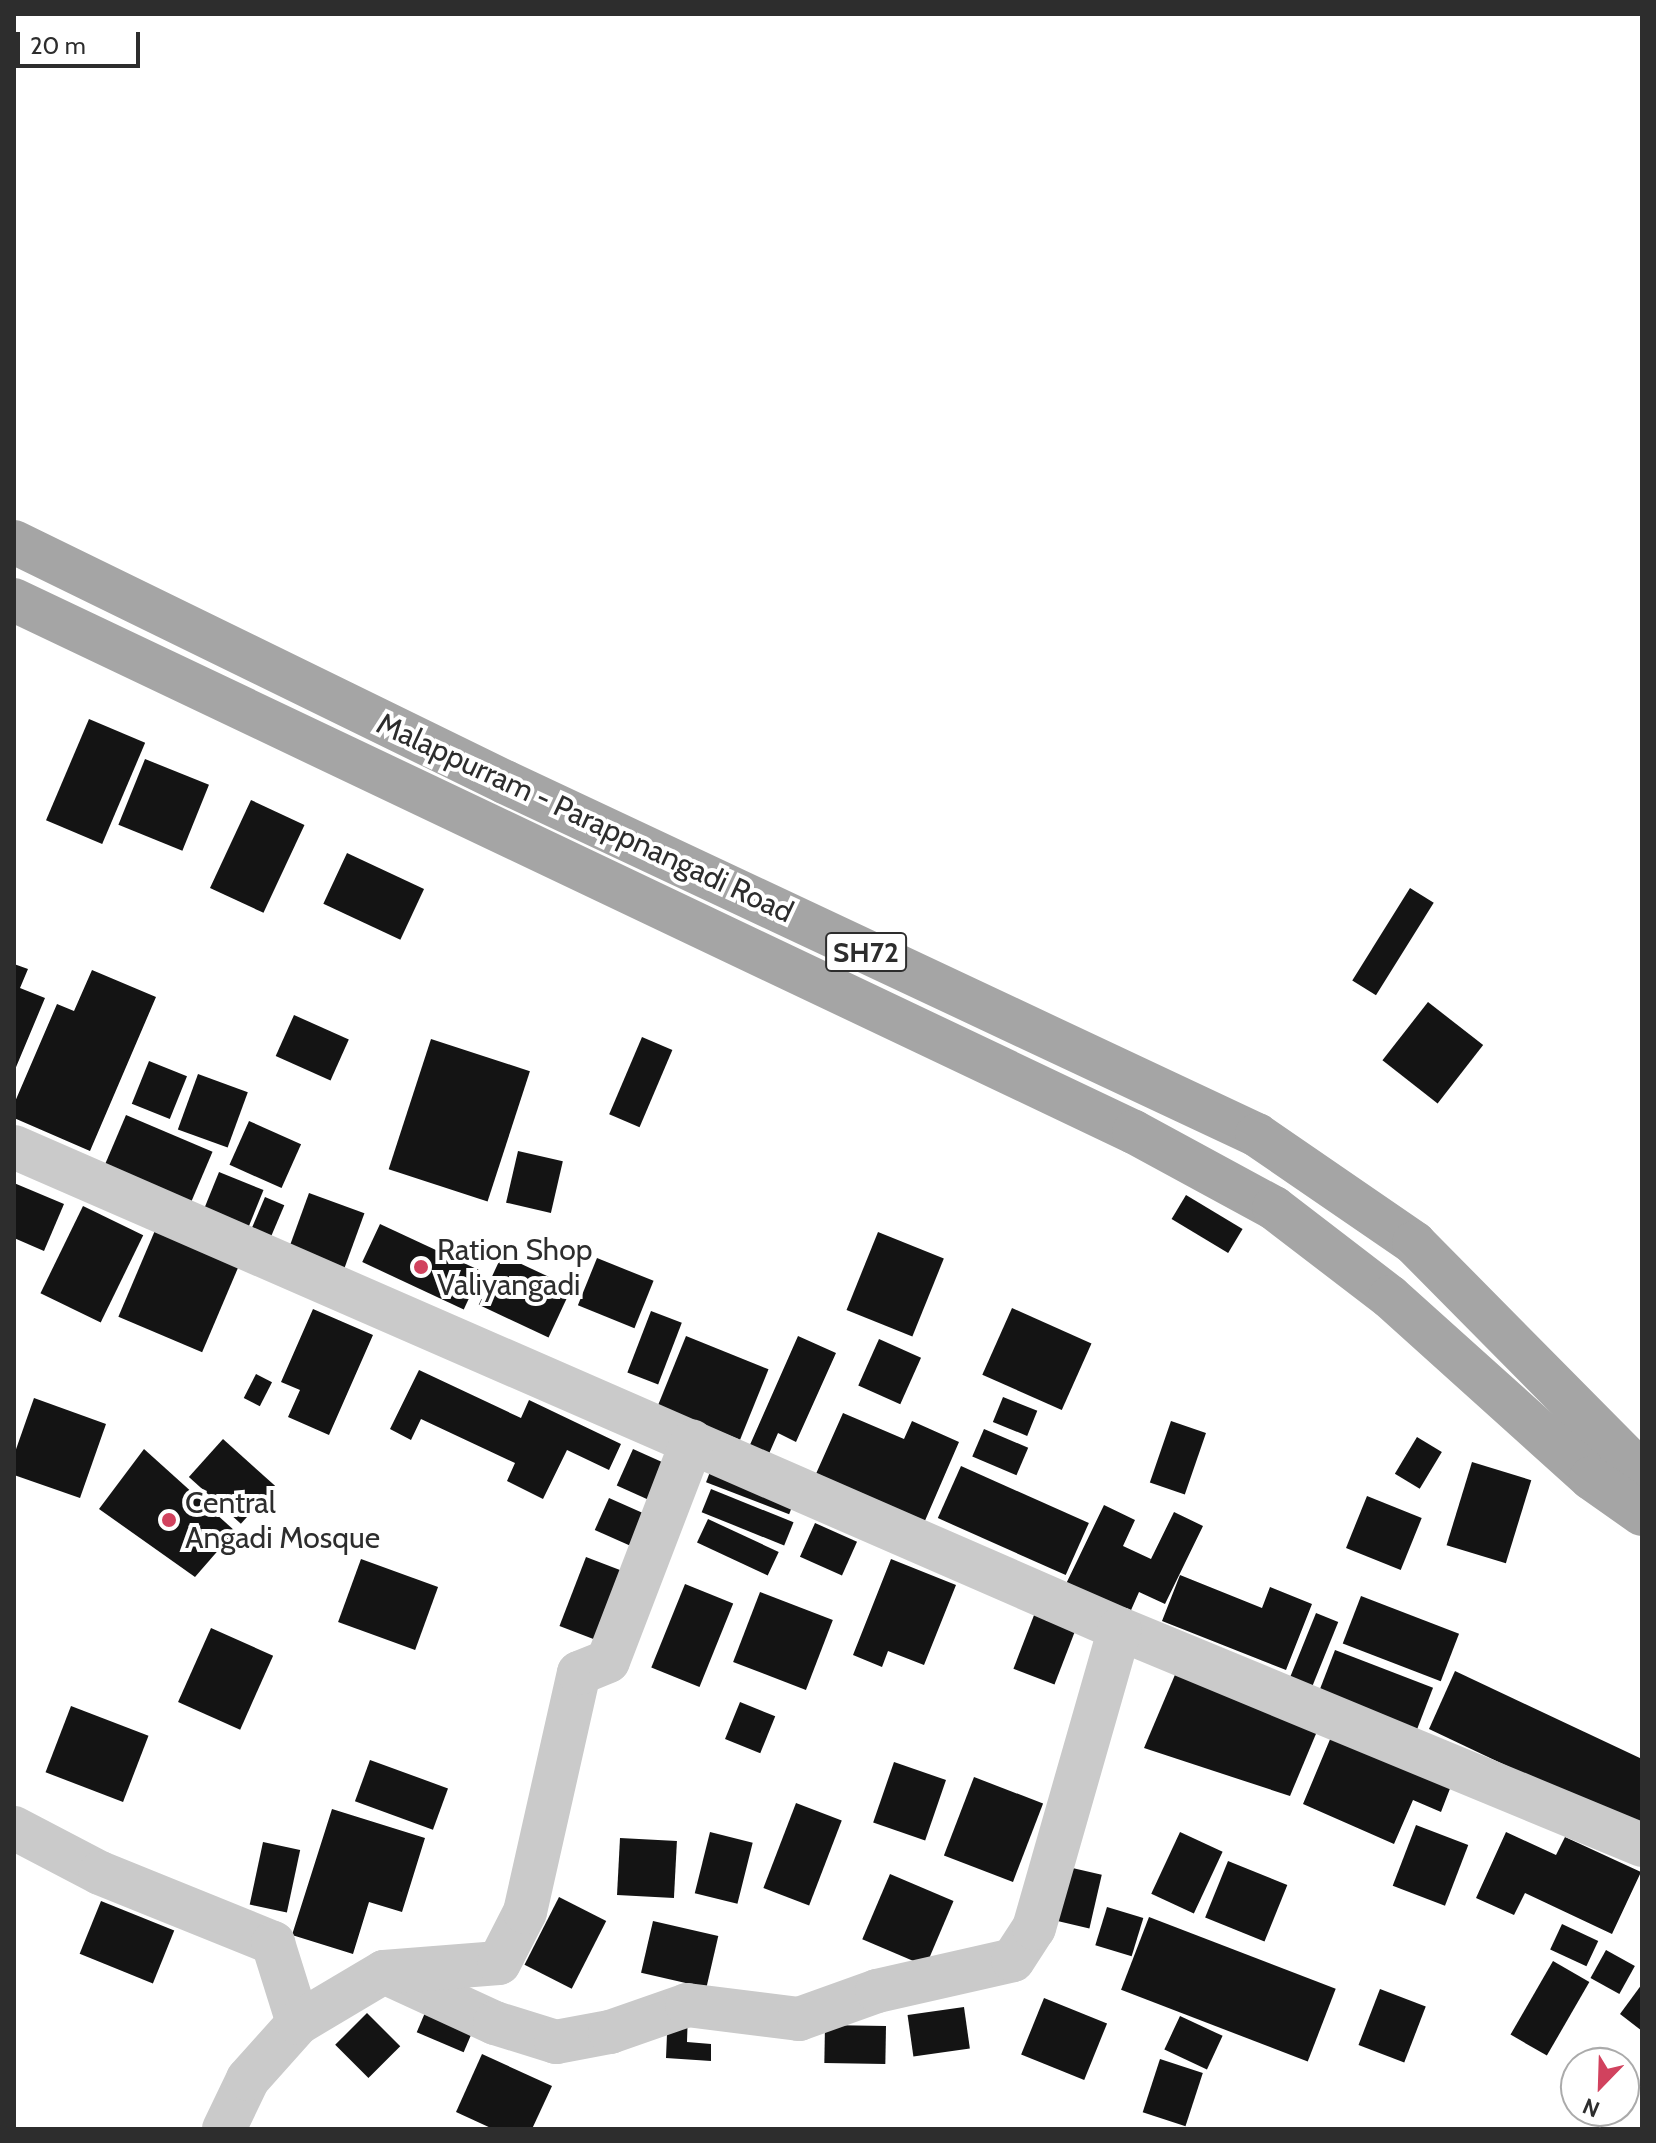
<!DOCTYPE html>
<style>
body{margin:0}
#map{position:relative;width:1656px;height:2143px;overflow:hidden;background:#fff;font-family:Cabin,sans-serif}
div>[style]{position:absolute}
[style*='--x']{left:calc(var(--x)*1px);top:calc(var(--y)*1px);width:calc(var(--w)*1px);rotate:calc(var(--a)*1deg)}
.building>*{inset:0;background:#141414;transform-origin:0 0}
.minor>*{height:44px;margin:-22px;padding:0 22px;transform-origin:22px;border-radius:22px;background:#cacaca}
.major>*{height:44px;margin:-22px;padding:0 22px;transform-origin:22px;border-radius:22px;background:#a5a5a5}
.dots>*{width:22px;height:22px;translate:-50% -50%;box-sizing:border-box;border:4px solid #fff;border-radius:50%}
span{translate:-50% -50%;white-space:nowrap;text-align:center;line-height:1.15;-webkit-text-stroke:8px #fff;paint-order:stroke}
.shield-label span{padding:2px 6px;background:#fff;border:2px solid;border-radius:6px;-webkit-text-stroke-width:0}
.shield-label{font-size:28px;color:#2d2d2d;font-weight:700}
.street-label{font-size:30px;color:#2d2d2d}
.poi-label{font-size:30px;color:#2d2d2d}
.left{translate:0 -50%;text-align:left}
.frame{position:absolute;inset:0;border:16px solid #2d2d2d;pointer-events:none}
.north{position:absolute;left:1560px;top:2047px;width:80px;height:80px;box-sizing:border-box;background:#fff;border:2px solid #ababab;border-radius:50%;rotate:203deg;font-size:22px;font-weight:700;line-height:32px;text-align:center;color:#2d2d2d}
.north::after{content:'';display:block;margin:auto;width:28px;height:36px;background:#d1425e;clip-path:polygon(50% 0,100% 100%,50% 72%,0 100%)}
.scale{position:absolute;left:16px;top:32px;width:124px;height:36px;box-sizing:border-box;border:4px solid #2d2d2d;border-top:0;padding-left:10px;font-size:24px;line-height:28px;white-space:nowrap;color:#2d2d2d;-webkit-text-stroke:6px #fff;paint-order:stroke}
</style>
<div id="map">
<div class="building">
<i style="left:89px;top:719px;width:61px;height:110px;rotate:23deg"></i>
<i style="left:145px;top:759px;width:69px;height:71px;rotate:22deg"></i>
<i style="left:251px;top:800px;width:59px;height:97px;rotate:25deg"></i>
<i style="left:347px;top:853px;width:85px;height:56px;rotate:25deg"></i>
<i style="left:1410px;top:888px;width:28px;height:109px;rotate:32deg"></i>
<i style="clip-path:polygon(14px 964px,28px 969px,20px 988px,45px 998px,14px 1072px)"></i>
<i style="clip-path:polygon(92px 970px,156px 997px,90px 1151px,14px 1118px,14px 1104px,57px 1004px,74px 1011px)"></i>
<i style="left:1428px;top:1002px;width:70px;height:74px;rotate:38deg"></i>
<i style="left:294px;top:1015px;width:60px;height:45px;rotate:24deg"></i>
<i style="left:642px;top:1037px;width:33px;height:84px;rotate:23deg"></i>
<i style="left:431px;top:1039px;width:104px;height:137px;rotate:18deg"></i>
<i style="left:149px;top:1061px;width:41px;height:46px;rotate:22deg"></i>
<i style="left:198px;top:1074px;width:53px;height:59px;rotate:20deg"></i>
<i style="left:126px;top:1115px;width:94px;height:59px;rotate:23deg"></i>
<i style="left:249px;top:1121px;width:57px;height:48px;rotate:24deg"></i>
<i style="left:518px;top:1151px;width:46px;height:53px;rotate:13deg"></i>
<i style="left:219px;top:1172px;width:48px;height:48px;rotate:22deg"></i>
<i style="clip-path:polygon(14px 1183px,64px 1204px,44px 1251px,14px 1238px)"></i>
<i style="left:309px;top:1193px;width:59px;height:60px;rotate:20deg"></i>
<i style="left:1186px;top:1195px;width:66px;height:28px;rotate:31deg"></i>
<i style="left:265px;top:1197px;width:21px;height:41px;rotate:23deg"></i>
<i style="left:83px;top:1206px;width:67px;height:97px;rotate:26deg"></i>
<i style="left:159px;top:1221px;width:91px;height:104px;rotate:23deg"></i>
<i style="left:380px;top:1224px;width:112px;height:42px;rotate:25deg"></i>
<i style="left:878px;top:1232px;width:71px;height:84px;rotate:22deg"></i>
<i style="left:502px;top:1255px;width:77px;height:55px;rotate:25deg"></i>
<i style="left:597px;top:1258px;width:61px;height:51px;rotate:22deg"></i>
<i style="left:1012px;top:1308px;width:87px;height:73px;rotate:24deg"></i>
<i style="clip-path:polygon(313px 1309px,373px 1335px,329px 1435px,288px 1417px,300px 1390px,281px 1382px)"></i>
<i style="left:651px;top:1311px;width:33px;height:66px;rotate:21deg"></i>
<i style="left:686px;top:1336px;width:89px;height:76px;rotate:22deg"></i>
<i style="clip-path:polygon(798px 1336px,836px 1353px,796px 1442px,778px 1433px,768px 1456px,749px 1447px)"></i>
<i style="left:879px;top:1339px;width:46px;height:51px;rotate:24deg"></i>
<i style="clip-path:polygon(419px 1370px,521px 1418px,529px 1400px,621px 1444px,609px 1470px,567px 1450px,543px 1499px,507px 1481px,515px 1463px,421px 1419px,411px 1440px,390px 1429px)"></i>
<i style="left:256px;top:1374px;width:18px;height:27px;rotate:27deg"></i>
<i style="left:1003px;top:1397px;width:37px;height:27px;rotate:22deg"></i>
<i style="clip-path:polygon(34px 1398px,106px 1424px,80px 1498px,14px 1475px,14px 1455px)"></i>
<i style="clip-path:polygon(843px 1413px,904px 1439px,912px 1421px,959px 1442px,924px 1523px,815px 1476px)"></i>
<i style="left:1171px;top:1421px;width:37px;height:65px;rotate:19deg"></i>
<i style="left:984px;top:1429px;width:48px;height:30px;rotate:23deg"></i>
<i style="left:1417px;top:1437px;width:29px;height:43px;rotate:31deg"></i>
<i style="left:223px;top:1439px;width:70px;height:51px;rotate:42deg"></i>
<i style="clip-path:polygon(144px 1449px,235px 1531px,195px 1577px,99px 1509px)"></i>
<i style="left:633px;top:1449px;width:36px;height:40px;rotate:24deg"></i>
<i style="left:715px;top:1459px;width:89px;height:25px;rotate:21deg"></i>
<i style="left:1472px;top:1462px;width:62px;height:87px;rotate:17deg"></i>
<i style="left:961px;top:1466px;width:140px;height:57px;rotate:24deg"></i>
<i style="left:711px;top:1489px;width:89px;height:25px;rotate:22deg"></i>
<i style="left:1367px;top:1496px;width:59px;height:56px;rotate:22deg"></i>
<i style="left:609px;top:1498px;width:42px;height:35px;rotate:24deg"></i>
<i style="clip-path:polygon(1104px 1505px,1135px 1520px,1123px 1546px,1151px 1559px,1174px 1512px,1203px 1526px,1165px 1604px,1139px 1592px,1128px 1617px,1065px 1586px)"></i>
<i style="left:708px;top:1519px;width:78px;height:26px;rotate:25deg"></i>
<i style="left:815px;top:1523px;width:46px;height:37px;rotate:24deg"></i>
<i style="left:586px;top:1557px;width:44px;height:74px;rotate:21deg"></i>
<i style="left:361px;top:1559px;width:82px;height:67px;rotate:20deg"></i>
<i style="clip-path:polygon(891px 1559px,956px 1585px,924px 1665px,888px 1651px,882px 1667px,853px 1655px)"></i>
<i style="clip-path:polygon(1180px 1575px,1262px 1608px,1270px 1587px,1312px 1604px,1286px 1670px,1162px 1621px)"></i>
<i style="left:685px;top:1584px;width:52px;height:90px;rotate:22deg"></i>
<i style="left:760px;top:1592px;width:78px;height:75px;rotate:21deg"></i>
<i style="left:1361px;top:1596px;width:105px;height:51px;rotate:21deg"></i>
<i style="left:1036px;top:1610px;width:44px;height:63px;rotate:21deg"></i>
<i style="left:1316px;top:1613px;width:24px;height:70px;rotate:22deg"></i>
<i style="left:211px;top:1628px;width:68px;height:81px;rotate:24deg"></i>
<i style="left:1335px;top:1650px;width:105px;height:51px;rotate:21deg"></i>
<i style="clip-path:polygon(1177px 1670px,1318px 1729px,1290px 1796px,1144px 1748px)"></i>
<i style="clip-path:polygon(1455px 1671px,1642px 1759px,1642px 1830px,1429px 1729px)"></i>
<i style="left:740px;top:1702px;width:38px;height:40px;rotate:22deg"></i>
<i style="left:71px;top:1706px;width:83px;height:71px;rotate:21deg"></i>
<i style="clip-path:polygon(1331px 1737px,1451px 1786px,1441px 1812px,1413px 1800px,1394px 1844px,1303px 1804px)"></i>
<i style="left:370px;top:1760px;width:83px;height:44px;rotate:20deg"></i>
<i style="left:894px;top:1762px;width:55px;height:64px;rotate:19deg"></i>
<i style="left:974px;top:1777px;width:74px;height:84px;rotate:21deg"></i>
<i style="left:796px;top:1803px;width:49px;height:91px;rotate:21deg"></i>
<i style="clip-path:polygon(332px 1809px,425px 1838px,402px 1912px,369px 1902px,353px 1954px,292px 1935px)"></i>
<i style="left:1416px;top:1825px;width:56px;height:65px;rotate:21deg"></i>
<i style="left:710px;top:1832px;width:44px;height:63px;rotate:14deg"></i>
<i style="left:1180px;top:1832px;width:47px;height:68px;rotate:25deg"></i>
<i style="clip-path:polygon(1506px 1832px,1556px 1855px,1565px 1837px,1641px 1872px,1612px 1934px,1525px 1893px,1514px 1915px,1476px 1898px)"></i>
<i style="left:620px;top:1838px;width:57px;height:57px;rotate:3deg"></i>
<i style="left:263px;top:1842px;width:38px;height:64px;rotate:12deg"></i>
<i style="left:1228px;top:1861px;width:64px;height:61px;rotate:22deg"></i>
<i style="left:1055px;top:1864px;width:48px;height:55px;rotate:13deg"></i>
<i style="left:890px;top:1874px;width:69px;height:71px;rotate:23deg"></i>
<i style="left:559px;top:1897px;width:53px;height:76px;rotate:27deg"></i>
<i style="left:101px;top:1901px;width:79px;height:57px;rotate:22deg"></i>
<i style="left:1107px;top:1907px;width:38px;height:40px;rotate:17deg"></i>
<i style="left:1149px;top:1917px;width:200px;height:78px;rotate:21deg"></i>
<i style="left:653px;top:1921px;width:67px;height:53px;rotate:13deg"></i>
<i style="left:1562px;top:1924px;width:40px;height:28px;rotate:25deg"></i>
<i style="left:1606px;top:1950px;width:33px;height:32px;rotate:29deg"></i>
<i style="left:1553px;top:1961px;width:42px;height:85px;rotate:30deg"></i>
<i style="clip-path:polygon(1642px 1984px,1642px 2031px,1620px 2014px)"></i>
<i style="left:1380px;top:1989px;width:49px;height:60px;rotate:21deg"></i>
<i style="left:1044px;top:1998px;width:68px;height:61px;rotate:22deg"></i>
<i style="left:430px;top:2001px;width:51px;height:34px;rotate:23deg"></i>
<i style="left:964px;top:2007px;width:42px;height:57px;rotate:82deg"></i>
<i style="clip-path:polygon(668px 2010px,688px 2011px,687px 2042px,711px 2044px,711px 2061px,666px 2058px)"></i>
<i style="left:367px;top:2013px;width:47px;height:45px;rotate:45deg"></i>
<i style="left:1180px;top:2016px;width:47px;height:37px;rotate:25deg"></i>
<i style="left:825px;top:2025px;width:61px;height:38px;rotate:1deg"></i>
<i style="clip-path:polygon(482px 2054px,552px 2086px,532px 2129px,493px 2129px,456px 2112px)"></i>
<i style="left:1160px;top:2059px;width:45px;height:56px;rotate:18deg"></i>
</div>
<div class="minor">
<i style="--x:14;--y:1147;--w:1206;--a:23.55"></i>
<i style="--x:1120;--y:1629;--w:565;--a:22.48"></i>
<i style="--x:14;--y:1828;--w:97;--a:27.6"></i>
<i style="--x:100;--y:1873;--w:187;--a:22"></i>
<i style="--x:273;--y:1943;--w:84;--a:72.6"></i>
<i style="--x:384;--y:1972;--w:122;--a:24.7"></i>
<i style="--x:495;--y:2023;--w:64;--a:17.3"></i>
<i style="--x:556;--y:2042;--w:55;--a:-10.5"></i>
<i style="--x:610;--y:2032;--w:82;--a:-19.3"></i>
<i style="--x:687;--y:2005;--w:113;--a:7.1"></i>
<i style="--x:799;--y:2019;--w:83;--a:-19.7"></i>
<i style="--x:877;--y:1991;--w:139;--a:-12.8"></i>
<i style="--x:1013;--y:1960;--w:38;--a:-57"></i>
<i style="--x:1034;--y:1928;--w:311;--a:-74"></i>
<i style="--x:224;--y:2129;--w:55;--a:-64.4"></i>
<i style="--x:248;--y:2079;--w:75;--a:-48.2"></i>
<i style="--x:298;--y:2023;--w:100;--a:-30.7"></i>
<i style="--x:384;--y:1972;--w:115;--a:-4.5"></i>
<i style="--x:499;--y:1963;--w:57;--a:-63"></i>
<i style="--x:525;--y:1912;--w:245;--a:-77.3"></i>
<i style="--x:579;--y:1673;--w:31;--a:-22"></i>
<i style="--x:608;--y:1661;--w:235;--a:-69"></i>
</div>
<div class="major">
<i style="--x:14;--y:542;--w:547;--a:26.05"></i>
<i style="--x:505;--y:782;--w:831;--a:25.15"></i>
<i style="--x:1257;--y:1135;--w:191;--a:34.5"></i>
<i style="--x:1414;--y:1243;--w:324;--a:45.3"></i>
<i style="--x:14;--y:600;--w:1240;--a:25.41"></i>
<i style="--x:1134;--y:1132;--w:159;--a:28.5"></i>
<i style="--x:1274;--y:1208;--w:146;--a:37.5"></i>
<i style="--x:1390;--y:1297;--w:270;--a:42"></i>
<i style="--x:1591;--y:1478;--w:62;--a:35.2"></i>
</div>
<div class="dots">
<i style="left:421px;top:1267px;background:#d1425e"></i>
<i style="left:169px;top:1520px;background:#d1425e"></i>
</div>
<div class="shield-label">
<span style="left:866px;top:952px">SH72</span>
</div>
<div class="street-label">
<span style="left:585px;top:818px;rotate:25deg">Malappurram - Parappnangadi Road</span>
</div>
<div class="poi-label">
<span class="left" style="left:437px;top:1267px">Ration Shop<br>Valiyangadi</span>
<span class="left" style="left:185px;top:1520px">Central<br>Angadi Mosque</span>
</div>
<div class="frame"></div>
<div class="north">N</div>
<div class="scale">20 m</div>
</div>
